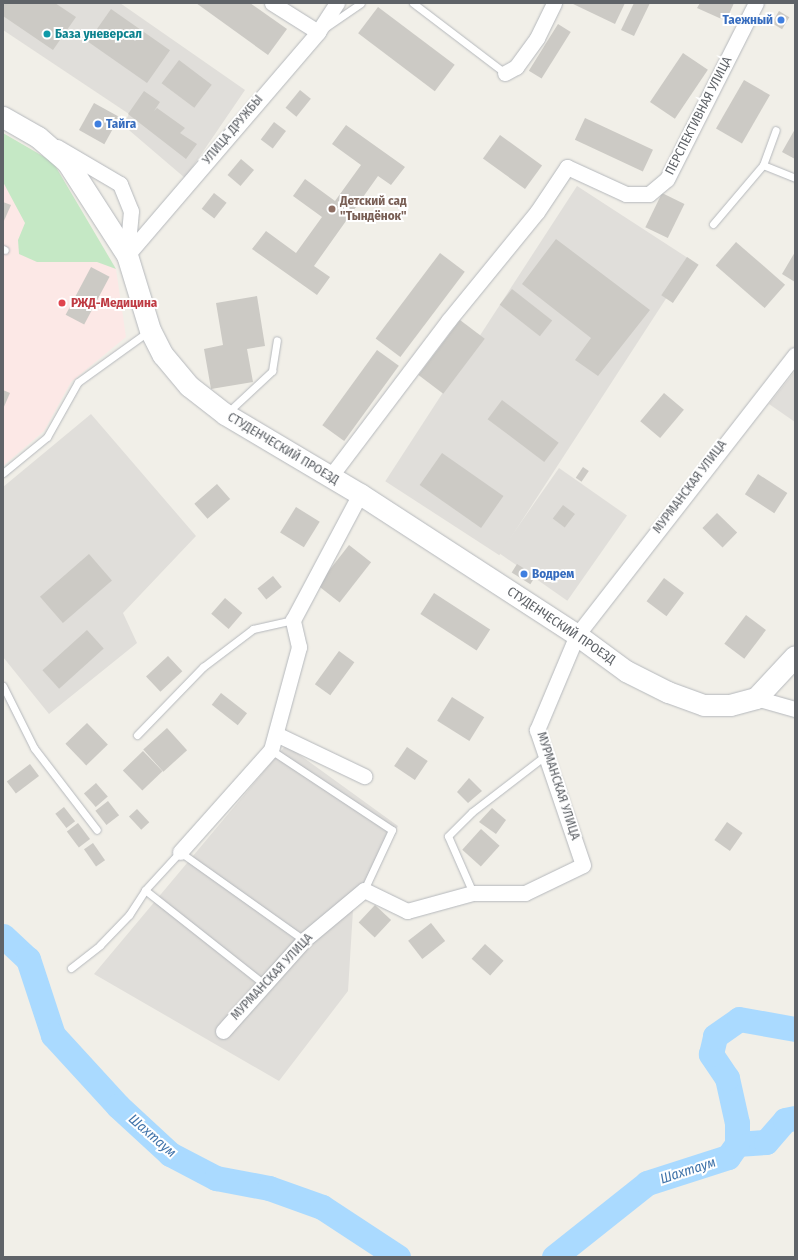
<!DOCTYPE html>
<meta charset="utf-8">
<style>
body{margin:0}
#map{position:relative;width:798px;height:1260px;overflow:hidden;background:#f1efe8;font-family:"Fira Sans Condensed",sans-serif}
div>[style]{position:absolute}
[style*='--x']{left:calc(var(--x)*1px);top:calc(var(--y)*1px);width:calc(var(--w)*1px);rotate:calc(var(--a)*1deg)}
.industrial>*{inset:0;background:#e0deda;transform-origin:0 0}
.medical>*{inset:0;background:#fce8e6}
.green>*{inset:0;background:#c5e8c5}
.river>*{height:25px;margin:-12.5px;padding:0 12.5px;transform-origin:12.5px;border-radius:12.5px;background:#aadaff}
.building>*{inset:0;background:#cccac5;transform-origin:0 0}
.roads{filter:drop-shadow(0 0 1px #b5b8bc) drop-shadow(0 0 1px #b5b8bc)}
.lane>*{height:7px;margin:-3.5px;padding:0 3.5px;transform-origin:3.5px;border-radius:3.5px;background:#fff}
.street>*{height:15px;margin:-7.5px;padding:0 7.5px;transform-origin:7.5px;border-radius:7.5px;background:#fff}
.secondary>*{height:21px;margin:-10.5px;padding:0 10.5px;transform-origin:10.5px;border-radius:10.5px;background:#fff}
.dots>*{width:11px;height:11px;translate:-50% -50%;box-sizing:border-box;border:2px solid #fff;border-radius:50%}
span{translate:-50% -50%;white-space:nowrap;text-align:center;line-height:1.15;-webkit-text-stroke:4px #fff;paint-order:stroke}
.shop-label{font-size:13px;color:#366cbe;font-weight:700}
.right{translate:-100% -50%;text-align:right}
.left{translate:0 -50%;text-align:left}
.culture-label{font-size:13px;color:#0d838f;font-weight:700}
.street-label{font-size:13px;color:#5f6368}
.education-label{font-size:13px;color:#785e54;font-weight:700}
.health-label{font-size:13px;color:#be3a42;font-weight:700}
.water-label{font-size:14px;color:#4174aa;font-style:italic}
.frame{position:absolute;inset:0;border:4px solid #5f6368;pointer-events:none}
</style>
<div id="map">
<div class="industrial">
<i style="clip-path:polygon(3px 3px,120px 3px,245px 90px,185px 178px,123px 125px,129px 114px,3px 30px)"></i>
<i style="left:577px;top:186px;width:136px;height:352px;rotate:33deg"></i>
<i style="clip-path:polygon(795px 371px,795px 422px,769px 404px)"></i>
<i style="clip-path:polygon(91px 414px,196px 536px,123px 613px,137px 643px,49px 714px,3px 657px,3px 487px)"></i>
<i style="left:559px;top:468px;width:83px;height:104px;rotate:35deg"></i>
<i style="clip-path:polygon(286px 745px,398px 826px,353px 910px,348px 991px,279px 1081px,94px 974px)"></i>
</div>
<div class="medical">
<i style="clip-path:polygon(3px 133px,53px 162px,116px 269px,126px 337px,71px 382px,44px 431px,3px 466px)"></i>
</div>
<div class="green">
<i style="clip-path:polygon(3px 133px,53px 162px,116px 269px,97px 262px,37px 262px,19px 254px,18px 240px,25px 223px,3px 182px)"></i>
</div>
<div class="river">
<i style="--x:3;--y:936;--w:34;--a:43"></i>
<i style="--x:28;--y:959;--w:80;--a:71.8"></i>
<i style="--x:53;--y:1035;--w:96;--a:47.5"></i>
<i style="--x:118;--y:1106;--w:71;--a:42.7"></i>
<i style="--x:170;--y:1154;--w:52;--a:27.6"></i>
<i style="--x:216;--y:1178;--w:54;--a:10.7"></i>
<i style="--x:269;--y:1188;--w:56;--a:19.7"></i>
<i style="--x:322;--y:1207;--w:91;--a:33.3"></i>
<i style="--x:737;--y:1144;--w:29;--a:-4"></i>
<i style="--x:766;--y:1142;--w:29;--a:-49"></i>
<i style="--x:785;--y:1120;--w:10;--a:-11"></i>
<i style="--x:554;--y:1257;--w:119;--a:-38.5"></i>
<i style="--x:647;--y:1183;--w:85;--a:-17.8"></i>
<i style="--x:728;--y:1157;--w:16;--a:-55"></i>
<i style="--x:737;--y:1144;--w:21;--a:-90"></i>
<i style="--x:737;--y:1123;--w:46;--a:-102.5"></i>
<i style="--x:727;--y:1078;--w:29;--a:-124"></i>
<i style="--x:711;--y:1054;--w:18;--a:-77"></i>
<i style="--x:715;--y:1036;--w:29;--a:-35"></i>
<i style="--x:739;--y:1019;--w:57;--a:10.1"></i>
</div>
<div class="building">
<i style="clip-path:polygon(3px 3px,55px 3px,76px 17px,53px 50px,3px 16px)"></i>
<i style="clip-path:polygon(196px 3px,250px 3px,287px 29px,268px 55px)"></i>
<i style="clip-path:polygon(571px 3px,625px 3px,615px 24px)"></i>
<i style="clip-path:polygon(634px 3px,650px 3px,634px 36px,621px 30px)"></i>
<i style="clip-path:polygon(700px 3px,734px 3px,726px 21px,697px 8px)"></i>
<i style="left:378px;top:7px;width:96px;height:33px;rotate:37deg"></i>
<i style="left:111px;top:9px;width:72px;height:40px;rotate:35deg"></i>
<i style="left:779px;top:11px;width:12px;height:14px;rotate:31deg"></i>
<i style="left:558px;top:24px;width:15px;height:55px;rotate:32deg"></i>
<i style="left:683px;top:53px;width:30px;height:59px;rotate:34deg"></i>
<i style="left:179px;top:60px;width:41px;height:29px;rotate:37deg"></i>
<i style="left:744px;top:80px;width:30px;height:56px;rotate:30deg"></i>
<i style="left:300px;top:90px;width:14px;height:23px;rotate:39deg"></i>
<i style="clip-path:polygon(144px 91px,160px 102px,154px 111px,157px 108px,185px 128px,180px 133px,197px 144px,186px 159px,128px 114px)"></i>
<i style="left:94px;top:103px;width:29px;height:31px;rotate:29deg"></i>
<i style="left:585px;top:118px;width:75px;height:24px;rotate:25deg"></i>
<i style="left:274px;top:122px;width:15px;height:22px;rotate:37deg"></i>
<i style="clip-path:polygon(346px 125px,405px 167px,391px 185px,378px 176px,314px 266px,330px 277px,317px 295px,252px 249px,266px 231px,296px 253px,322px 217px,293px 196px,305px 179px,335px 201px,361px 165px,332px 144px)"></i>
<i style="clip-path:polygon(795px 129px,795px 159px,782px 152px)"></i>
<i style="left:500px;top:135px;width:52px;height:29px;rotate:36deg"></i>
<i style="left:241px;top:159px;width:17px;height:21px;rotate:40deg"></i>
<i style="left:214px;top:193px;width:16px;height:20px;rotate:38deg"></i>
<i style="left:662px;top:193px;width:25px;height:38px;rotate:26deg"></i>
<i style="clip-path:polygon(3px 202px,11px 205px,3px 223px)"></i>
<i style="clip-path:polygon(556px 239px,650px 310px,598px 376px,575px 360px,591px 338px,522px 284px)"></i>
<i style="left:736px;top:242px;width:65px;height:31px;rotate:41deg"></i>
<i style="clip-path:polygon(795px 252px,795px 282px,782px 274px)"></i>
<i style="left:440px;top:253px;width:31px;height:107px;rotate:37deg"></i>
<i style="left:687px;top:257px;width:14px;height:46px;rotate:34deg"></i>
<i style="left:91px;top:267px;width:21px;height:54px;rotate:28deg"></i>
<i style="left:512px;top:289px;width:51px;height:20px;rotate:38deg"></i>
<i style="clip-path:polygon(257px 296px,265px 346px,247px 349px,253px 382px,211px 389px,204px 349px,223px 345px,216px 303px)"></i>
<i style="left:460px;top:320px;width:31px;height:69px;rotate:37deg"></i>
<i style="left:377px;top:350px;width:27px;height:93px;rotate:36deg"></i>
<i style="clip-path:polygon(3px 390px,10px 393px,3px 409px)"></i>
<i style="left:664px;top:393px;width:26px;height:37px;rotate:40deg"></i>
<i style="left:502px;top:400px;width:71px;height:24px;rotate:37deg"></i>
<i style="left:442px;top:453px;width:75px;height:39px;rotate:35deg"></i>
<i style="left:583px;top:467px;width:7px;height:13px;rotate:34deg"></i>
<i style="left:758px;top:474px;width:35px;height:24px;rotate:33deg"></i>
<i style="left:217px;top:484px;width:20px;height:30px;rotate:49deg"></i>
<i style="left:563px;top:505px;width:15px;height:17px;rotate:37deg"></i>
<i style="left:296px;top:507px;width:28px;height:30px;rotate:32deg"></i>
<i style="left:717px;top:513px;width:28px;height:21px;rotate:44deg"></i>
<i style="left:349px;top:545px;width:28px;height:51px;rotate:38deg"></i>
<i style="left:89px;top:554px;width:35px;height:65px;rotate:49deg"></i>
<i style="left:517px;top:564px;width:22px;height:10px;rotate:32deg"></i>
<i style="left:273px;top:576px;width:14px;height:20px;rotate:51deg"></i>
<i style="left:664px;top:578px;width:25px;height:29px;rotate:37deg"></i>
<i style="left:434px;top:593px;width:67px;height:25px;rotate:33deg"></i>
<i style="left:225px;top:598px;width:23px;height:21px;rotate:41deg"></i>
<i style="left:746px;top:615px;width:25px;height:36px;rotate:37deg"></i>
<i style="left:87px;top:630px;width:25px;height:60px;rotate:48deg"></i>
<i style="left:339px;top:651px;width:19px;height:41px;rotate:36deg"></i>
<i style="left:168px;top:656px;width:21px;height:30px;rotate:47deg"></i>
<i style="left:221px;top:693px;width:33px;height:15px;rotate:38deg"></i>
<i style="left:452px;top:697px;width:38px;height:28px;rotate:32deg"></i>
<i style="left:87px;top:723px;width:30px;height:30px;rotate:46deg"></i>
<i style="left:167px;top:728px;width:30px;height:32px;rotate:48deg"></i>
<i style="left:407px;top:747px;width:25px;height:23px;rotate:34deg"></i>
<i style="left:143px;top:751px;width:28px;height:28px;rotate:46deg"></i>
<i style="left:30px;top:764px;width:15px;height:29px;rotate:53deg"></i>
<i style="clip-path:polygon(469px 778px,482px 791px,468px 803px,457px 792px)"></i>
<i style="left:96px;top:783px;width:18px;height:16px;rotate:49deg"></i>
<i style="left:108px;top:801px;width:18px;height:16px;rotate:52deg"></i>
<i style="left:64px;top:807px;width:18px;height:11px;rotate:52deg"></i>
<i style="clip-path:polygon(492px 808px,506px 820px,496px 834px,479px 822px)"></i>
<i style="left:137px;top:809px;width:18px;height:11px;rotate:47deg"></i>
<i style="left:727px;top:822px;width:19px;height:22px;rotate:35deg"></i>
<i style="left:78px;top:823px;width:20px;height:14px;rotate:53deg"></i>
<i style="left:481px;top:829px;width:25px;height:28px;rotate:42deg"></i>
<i style="left:93px;top:843px;width:21px;height:11px;rotate:55deg"></i>
<i style="left:375px;top:905px;width:22px;height:24px;rotate:43deg"></i>
<i style="left:431px;top:923px;width:23px;height:29px;rotate:52deg"></i>
<i style="left:485px;top:944px;width:25px;height:20px;rotate:42deg"></i>
</div>
<div class="roads">
<div class="lane">
<i style="--x:413;--y:3;--w:116;--a:37.3"></i>
<i style="--x:326;--y:27;--w:42;--a:-34.4"></i>
<i style="--x:763;--y:165;--w:37;--a:-70"></i>
<i style="--x:713;--y:224;--w:77;--a:-49.7"></i>
<i style="--x:763;--y:165;--w:35;--a:22"></i>
<i style="--x:3;--y:249;--w:2;--a:27"></i>
<i style="--x:227;--y:413;--w:62;--a:-43"></i>
<i style="--x:272;--y:371;--w:31;--a:-81"></i>
<i style="--x:3;--y:473;--w:57;--a:-39.3"></i>
<i style="--x:47;--y:437;--w:63;--a:-60.6"></i>
<i style="--x:78;--y:382;--w:87;--a:-35.7"></i>
<i style="--x:3;--y:686;--w:69;--a:63.4"></i>
<i style="--x:34;--y:748;--w:103;--a:52.5"></i>
<i style="--x:137;--y:735;--w:95;--a:-45.9"></i>
<i style="--x:203;--y:667;--w:63;--a:-37.2"></i>
<i style="--x:253;--y:629;--w:41;--a:-12.7"></i>
<i style="--x:271;--y:750;--w:145;--a:33.5"></i>
<i style="--x:392;--y:830;--w:66;--a:115"></i>
<i style="--x:145;--y:890;--w:152;--a:38.3"></i>
<i style="--x:473;--y:893;--w:62;--a:-113.7"></i>
<i style="--x:448;--y:836;--w:34;--a:-45"></i>
<i style="--x:472;--y:812;--w:93;--a:-37.6"></i>
<i style="--x:71;--y:968;--w:37;--a:-38"></i>
<i style="--x:100;--y:945;--w:42;--a:-46"></i>
<i style="--x:129;--y:915;--w:30;--a:-57"></i>
<i style="--x:145;--y:890;--w:52;--a:-47.4"></i>
<i style="--x:180;--y:852;--w:152;--a:35.4"></i>
</div>
<div class="street">
<i style="--x:272;--y:3;--w:54;--a:32.2"></i>
<i style="--x:505;--y:73;--w:13;--a:-29"></i>
<i style="--x:516;--y:67;--w:36;--a:-54"></i>
<i style="--x:537;--y:38;--w:39;--a:-64"></i>
<i style="--x:57;--y:147;--w:73;--a:30.4"></i>
<i style="--x:120;--y:184;--w:29;--a:68"></i>
<i style="--x:131;--y:211;--w:43;--a:95.3"></i>
<i style="--x:127;--y:255;--w:294;--a:-49.4"></i>
<i style="--x:318;--y:32;--w:35;--a:-57"></i>
<i style="--x:330;--y:477;--w:196;--a:-52.9"></i>
<i style="--x:448;--y:321;--w:141;--a:-50.8"></i>
<i style="--x:537;--y:212;--w:54;--a:-56.3"></i>
<i style="--x:567;--y:167;--w:65;--a:24.6"></i>
<i style="--x:626;--y:194;--w:23;--a:0"></i>
<i style="--x:649;--y:194;--w:23;--a:-40"></i>
<i style="--x:667;--y:179;--w:197;--a:-63.2"></i>
<i style="--x:756;--y:698;--w:41;--a:15.8"></i>
<i style="--x:276;--y:734;--w:98;--a:25.5"></i>
<i style="--x:180;--y:852;--w:137;--a:-48.3"></i>
<i style="--x:271;--y:750;--w:107;--a:-74.8"></i>
<i style="--x:299;--y:647;--w:28;--a:-103"></i>
<i style="--x:293;--y:620;--w:143;--a:-62"></i>
<i style="--x:223;--y:1031;--w:122;--a:-48.3"></i>
<i style="--x:304;--y:940;--w:78;--a:-39.8"></i>
<i style="--x:364;--y:890;--w:48;--a:26"></i>
<i style="--x:407;--y:911;--w:68;--a:-15.3"></i>
<i style="--x:473;--y:893;--w:52;--a:0"></i>
<i style="--x:525;--y:893;--w:64;--a:-25.8"></i>
<i style="--x:583;--y:865;--w:143;--a:-108.8"></i>
<i style="--x:537;--y:730;--w:103;--a:-67.2"></i>
<i style="--x:577;--y:635;--w:355;--a:-52.1"></i>
</div>
<div class="secondary">
<i style="--x:3;--y:117;--w:40;--a:29.7"></i>
<i style="--x:38;--y:137;--w:38;--a:41"></i>
<i style="--x:67;--y:162;--w:111;--a:57.2"></i>
<i style="--x:127;--y:255;--w:78;--a:73"></i>
<i style="--x:150;--y:330;--w:28;--a:63"></i>
<i style="--x:163;--y:355;--w:40;--a:50"></i>
<i style="--x:189;--y:386;--w:46;--a:37.9"></i>
<i style="--x:225;--y:414;--w:157;--a:30.7"></i>
<i style="--x:360;--y:494;--w:259;--a:33"></i>
<i style="--x:577;--y:635;--w:61;--a:36.3"></i>
<i style="--x:626;--y:671;--w:47;--a:26.6"></i>
<i style="--x:668;--y:692;--w:38;--a:20"></i>
<i style="--x:704;--y:705;--w:26;--a:0"></i>
<i style="--x:730;--y:705;--w:27;--a:-15"></i>
<i style="--x:756;--y:698;--w:57;--a:-47.1"></i>
</div>
</div>
<div class="dots">
<i style="left:781px;top:20px;background:#3f7fe0"></i>
<i style="left:47px;top:34px;background:#0f9aa8"></i>
<i style="left:98px;top:124px;background:#3f7fe0"></i>
<i style="left:332px;top:209px;background:#8d6e63"></i>
<i style="left:62px;top:303px;background:#e0444e"></i>
<i style="left:524px;top:574px;background:#3f7fe0"></i>
</div>
<div class="shop-label">
<span class="right" style="left:773px;top:20px">Таежный</span>
<span class="left" style="left:106px;top:124px">Тайга</span>
<span class="left" style="left:532px;top:574px">Водрем</span>
</div>
<div class="culture-label">
<span class="left" style="left:55px;top:34px">База уневерсал</span>
</div>
<div class="street-label">
<span style="left:699px;top:116px;rotate:-63deg">ПЕРСПЕКТИВНАЯ УЛИЦА</span>
<span style="left:233px;top:130px;rotate:-50deg">УЛИЦА ДРУЖБЫ</span>
<span style="left:283px;top:449px;rotate:31deg">СТУДЕНЧЕСКИЙ ПРОЕЗД</span>
<span style="left:690px;top:487px;rotate:-53deg">МУРМАНСКАЯ УЛИЦА</span>
<span style="left:561px;top:626px;rotate:34deg">СТУДЕНЧЕСКИЙ ПРОЕЗД</span>
<span style="left:558px;top:786px;rotate:72deg">МУРМАНСКАЯ УЛИЦА</span>
<span style="left:272px;top:977px;rotate:-47deg">МУРМАНСКАЯ УЛИЦА</span>
</div>
<div class="education-label">
<span class="left" style="left:340px;top:209px">Детский сад<br>"Тындёнок"</span>
</div>
<div class="health-label">
<span class="left" style="left:71px;top:303px">РЖД-Медицина</span>
</div>
<div class="water-label">
<span style="left:152px;top:1136px;rotate:41deg">Шахтаум</span>
<span style="left:688px;top:1171px;rotate:-18deg">Шахтаум</span>
</div>
<div class="frame"></div>
</div>
